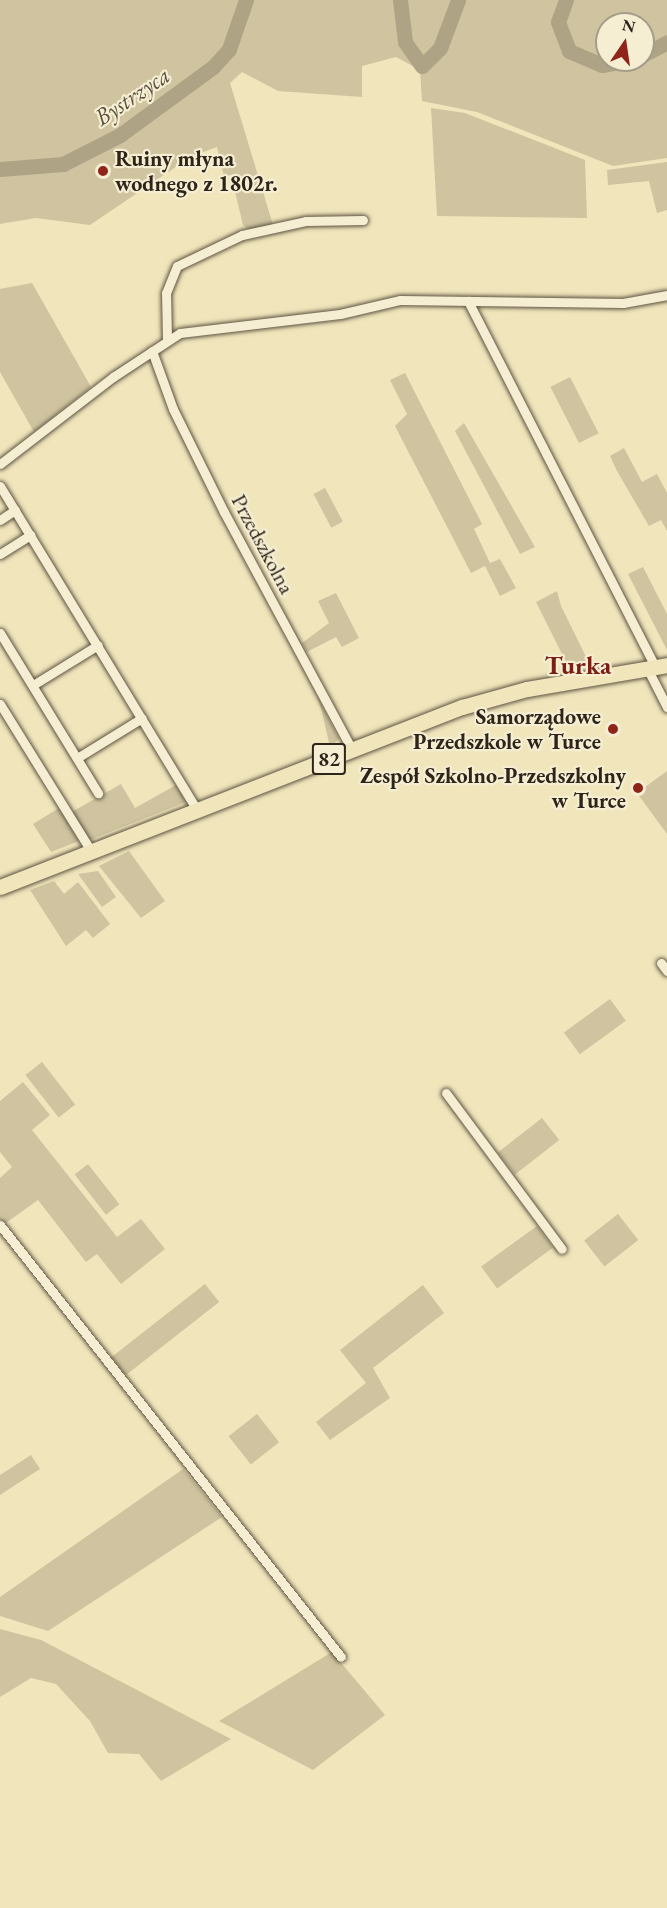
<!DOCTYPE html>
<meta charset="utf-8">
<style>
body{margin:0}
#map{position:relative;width:667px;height:1908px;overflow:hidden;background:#f0e5bb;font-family:"EB Garamond",serif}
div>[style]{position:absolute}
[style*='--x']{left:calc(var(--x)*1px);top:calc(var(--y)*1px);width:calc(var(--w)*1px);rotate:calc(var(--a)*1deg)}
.green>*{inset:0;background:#cfc49f;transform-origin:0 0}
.river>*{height:15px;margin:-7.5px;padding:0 7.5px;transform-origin:7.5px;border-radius:7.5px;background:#aea384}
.roads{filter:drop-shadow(0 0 2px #5e5442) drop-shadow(0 0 2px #5e5442)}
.street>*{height:9px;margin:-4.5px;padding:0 4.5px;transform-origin:4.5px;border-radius:4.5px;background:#f5eed3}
.primary>*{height:15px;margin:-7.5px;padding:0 7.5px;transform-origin:7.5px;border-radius:7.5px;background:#f0e5bb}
.dots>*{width:16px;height:16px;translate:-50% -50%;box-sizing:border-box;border:3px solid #f5eed3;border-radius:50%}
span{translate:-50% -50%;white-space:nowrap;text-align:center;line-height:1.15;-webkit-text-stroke:4.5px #f5eed3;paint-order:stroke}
.shield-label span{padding:2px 4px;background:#f5eed3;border:2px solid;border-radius:4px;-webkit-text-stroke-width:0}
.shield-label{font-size:21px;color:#2e2419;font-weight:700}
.poi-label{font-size:22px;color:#2e2419;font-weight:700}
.left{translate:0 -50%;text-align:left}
.right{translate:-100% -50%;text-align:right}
.street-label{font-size:22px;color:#2e2419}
.water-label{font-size:24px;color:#5b503e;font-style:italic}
.quarter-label{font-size:26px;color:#7a1f14;font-weight:700}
.north{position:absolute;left:595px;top:12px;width:60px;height:60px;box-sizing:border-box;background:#f5eed3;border:2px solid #a59d89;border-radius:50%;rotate:13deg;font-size:16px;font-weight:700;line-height:24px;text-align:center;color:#2e2419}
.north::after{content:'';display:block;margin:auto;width:21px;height:27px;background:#8f2418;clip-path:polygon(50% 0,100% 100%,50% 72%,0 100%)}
</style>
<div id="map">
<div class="green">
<i style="clip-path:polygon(evenodd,0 0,667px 0,667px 158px,613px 166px,477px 112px,422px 101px,420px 70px,396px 57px,362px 66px,362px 97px,278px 91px,242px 72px,230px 83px,273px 225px,248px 229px,243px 225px,231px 175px,224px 176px,217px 147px,192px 156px,90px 225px,36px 218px,0 224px,0 0,607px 24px,643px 24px,643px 60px,607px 60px,607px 24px)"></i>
<i style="clip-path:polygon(431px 108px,465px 113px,585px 160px,587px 218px,437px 216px)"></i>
<i style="clip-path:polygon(667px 162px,667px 210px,657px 213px,649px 181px,608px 185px,607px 170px)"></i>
<i style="clip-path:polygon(32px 283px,91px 387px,34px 432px,0 372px,0 289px)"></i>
<i style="clip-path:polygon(405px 373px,482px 524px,474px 529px,490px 563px,500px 559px,516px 588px,500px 596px,485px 566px,471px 573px,395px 426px,407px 414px,390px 380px)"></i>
<i style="left:570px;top:377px;width:63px;height:22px;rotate:63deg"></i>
<i style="clip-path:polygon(464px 423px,535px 547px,520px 554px,455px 431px)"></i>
<i style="clip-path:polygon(624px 448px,642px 482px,657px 474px,667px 493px,667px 531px,661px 520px,649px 526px,617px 471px,610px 456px)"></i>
<i style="left:325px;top:488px;width:38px;height:13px;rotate:62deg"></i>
<i style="clip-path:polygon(643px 567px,667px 614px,667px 650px,628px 574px)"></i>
<i style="clip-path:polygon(557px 591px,561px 606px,592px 669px,570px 670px,536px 602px)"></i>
<i style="clip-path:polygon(336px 593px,359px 638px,342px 647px,336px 637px,307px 652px,302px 643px,329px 623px,318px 601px)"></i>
<i style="clip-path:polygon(317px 696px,339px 739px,330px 747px,322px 712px)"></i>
<i style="clip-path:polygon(667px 771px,667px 834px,637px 793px)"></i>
<i style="clip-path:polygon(121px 784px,135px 808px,176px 785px,186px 802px,87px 841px,70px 813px)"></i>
<i style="clip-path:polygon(59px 808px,79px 841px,51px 852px,33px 824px)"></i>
<i style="clip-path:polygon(129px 851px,165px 901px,141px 918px,99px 866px)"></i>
<i style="clip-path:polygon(98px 871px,116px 897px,102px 907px,78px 874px)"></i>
<i style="clip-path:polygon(54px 881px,64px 894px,78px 882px,110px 924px,93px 938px,86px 930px,66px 946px,30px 890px)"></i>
<i style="left:610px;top:999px;width:27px;height:57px;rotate:54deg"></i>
<i style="left:42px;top:1062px;width:54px;height:21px;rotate:52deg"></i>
<i style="clip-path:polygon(23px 1082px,50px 1115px,32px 1130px,117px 1237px,141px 1219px,165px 1249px,121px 1284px,97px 1254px,86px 1262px,38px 1200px,3px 1225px,0 1221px,0 1178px,12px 1167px,0 1152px,0 1101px)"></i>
<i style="left:542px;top:1118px;width:28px;height:56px;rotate:52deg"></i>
<i style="left:88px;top:1164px;width:51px;height:17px;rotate:52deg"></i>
<i style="left:618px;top:1214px;width:33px;height:43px;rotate:52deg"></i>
<i style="left:537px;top:1226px;width:27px;height:69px;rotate:54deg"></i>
<i style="left:205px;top:1284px;width:23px;height:119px;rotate:52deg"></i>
<i style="clip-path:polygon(423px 1285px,444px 1313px,373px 1368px,390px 1398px,330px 1440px,316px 1422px,366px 1383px,340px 1350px)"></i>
<i style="left:257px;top:1414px;width:36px;height:36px;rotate:52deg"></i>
<i style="clip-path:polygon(31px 1455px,40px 1469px,0 1495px,0 1475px)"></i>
<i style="clip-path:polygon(183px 1469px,222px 1517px,48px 1631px,0 1616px,0 1597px)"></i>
<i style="clip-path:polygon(0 1629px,41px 1640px,231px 1739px,161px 1781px,139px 1754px,108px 1753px,90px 1721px,56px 1684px,31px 1678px,0 1697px)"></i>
<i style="clip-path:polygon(332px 1652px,385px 1715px,313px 1770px,219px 1721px)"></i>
</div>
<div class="river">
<i style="--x:400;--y:0;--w:42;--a:83.2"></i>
<i style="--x:405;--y:42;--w:29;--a:55"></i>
<i style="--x:422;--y:66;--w:25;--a:-45"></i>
<i style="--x:440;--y:48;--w:51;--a:-69.4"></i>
<i style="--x:566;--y:0;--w:23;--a:110"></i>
<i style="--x:558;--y:22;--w:31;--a:69"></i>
<i style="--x:569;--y:51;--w:36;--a:23"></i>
<i style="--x:602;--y:65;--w:28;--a:-10"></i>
<i style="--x:643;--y:55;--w:27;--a:-28"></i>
<i style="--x:0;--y:169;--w:63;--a:-4.5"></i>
<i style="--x:63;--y:164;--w:64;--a:-27"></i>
<i style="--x:120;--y:135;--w:115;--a:-36.2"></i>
<i style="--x:213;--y:67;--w:24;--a:-48"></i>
<i style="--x:229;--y:49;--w:52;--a:-70.9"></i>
</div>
<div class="roads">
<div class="street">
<i style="--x:468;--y:301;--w:411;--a:62.9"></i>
<i style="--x:167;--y:339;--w:46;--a:-91.2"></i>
<i style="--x:166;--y:293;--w:29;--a:-68"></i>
<i style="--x:177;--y:266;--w:72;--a:-25.5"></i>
<i style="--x:242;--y:235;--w:66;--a:-12.3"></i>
<i style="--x:306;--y:221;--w:57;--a:-1"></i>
<i style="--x:152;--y:351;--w:62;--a:70.1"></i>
<i style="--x:173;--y:409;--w:115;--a:63.7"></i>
<i style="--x:224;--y:512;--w:270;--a:61.7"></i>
<i style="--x:0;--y:464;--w:143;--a:-37.6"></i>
<i style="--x:113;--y:377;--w:80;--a:-33.3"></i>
<i style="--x:180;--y:333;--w:161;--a:-6.8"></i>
<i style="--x:340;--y:314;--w:62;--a:-13.1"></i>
<i style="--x:400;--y:300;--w:223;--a:0.8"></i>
<i style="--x:623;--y:303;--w:45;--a:-10.3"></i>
<i style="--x:0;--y:486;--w:379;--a:58.7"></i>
<i style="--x:0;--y:520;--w:18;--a:-34"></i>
<i style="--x:0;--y:554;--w:36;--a:-32"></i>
<i style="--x:0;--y:633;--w:188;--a:58.5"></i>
<i style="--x:647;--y:668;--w:44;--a:62.9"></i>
<i style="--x:33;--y:685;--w:76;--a:-31.6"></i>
<i style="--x:0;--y:704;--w:173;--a:58.2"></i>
<i style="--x:77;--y:758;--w:76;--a:-31.6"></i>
<i style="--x:661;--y:963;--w:10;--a:53"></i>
<i style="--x:446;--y:1093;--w:194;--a:53.4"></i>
<i style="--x:0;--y:1225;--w:550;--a:51.71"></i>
</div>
<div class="primary">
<i style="--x:0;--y:887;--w:496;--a:-21.3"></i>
<i style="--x:462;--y:707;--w:67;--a:-15.5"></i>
<i style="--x:527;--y:689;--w:142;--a:-9.7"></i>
</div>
</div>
<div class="dots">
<i style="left:103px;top:171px;background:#8f2418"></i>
<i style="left:613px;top:729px;background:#8f2418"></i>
<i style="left:638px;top:788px;background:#8f2418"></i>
</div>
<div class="shield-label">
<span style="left:329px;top:759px">82</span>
</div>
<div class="poi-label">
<span class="left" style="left:115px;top:171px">Ruiny młyna<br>wodnego z 1802r.</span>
<span class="right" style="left:601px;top:729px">Samorządowe<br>Przedszkole w Turce</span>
<span class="right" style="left:626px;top:788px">Zespół Szkolno-Przedszkolny<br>w Turce</span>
</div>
<div class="street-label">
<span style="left:263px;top:544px;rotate:62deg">Przedszkolna</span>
</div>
<div class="water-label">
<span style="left:132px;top:96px;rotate:-34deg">Bystrzyca</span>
</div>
<div class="quarter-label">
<span style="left:578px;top:666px">Turka</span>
</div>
<div class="north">N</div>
</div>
